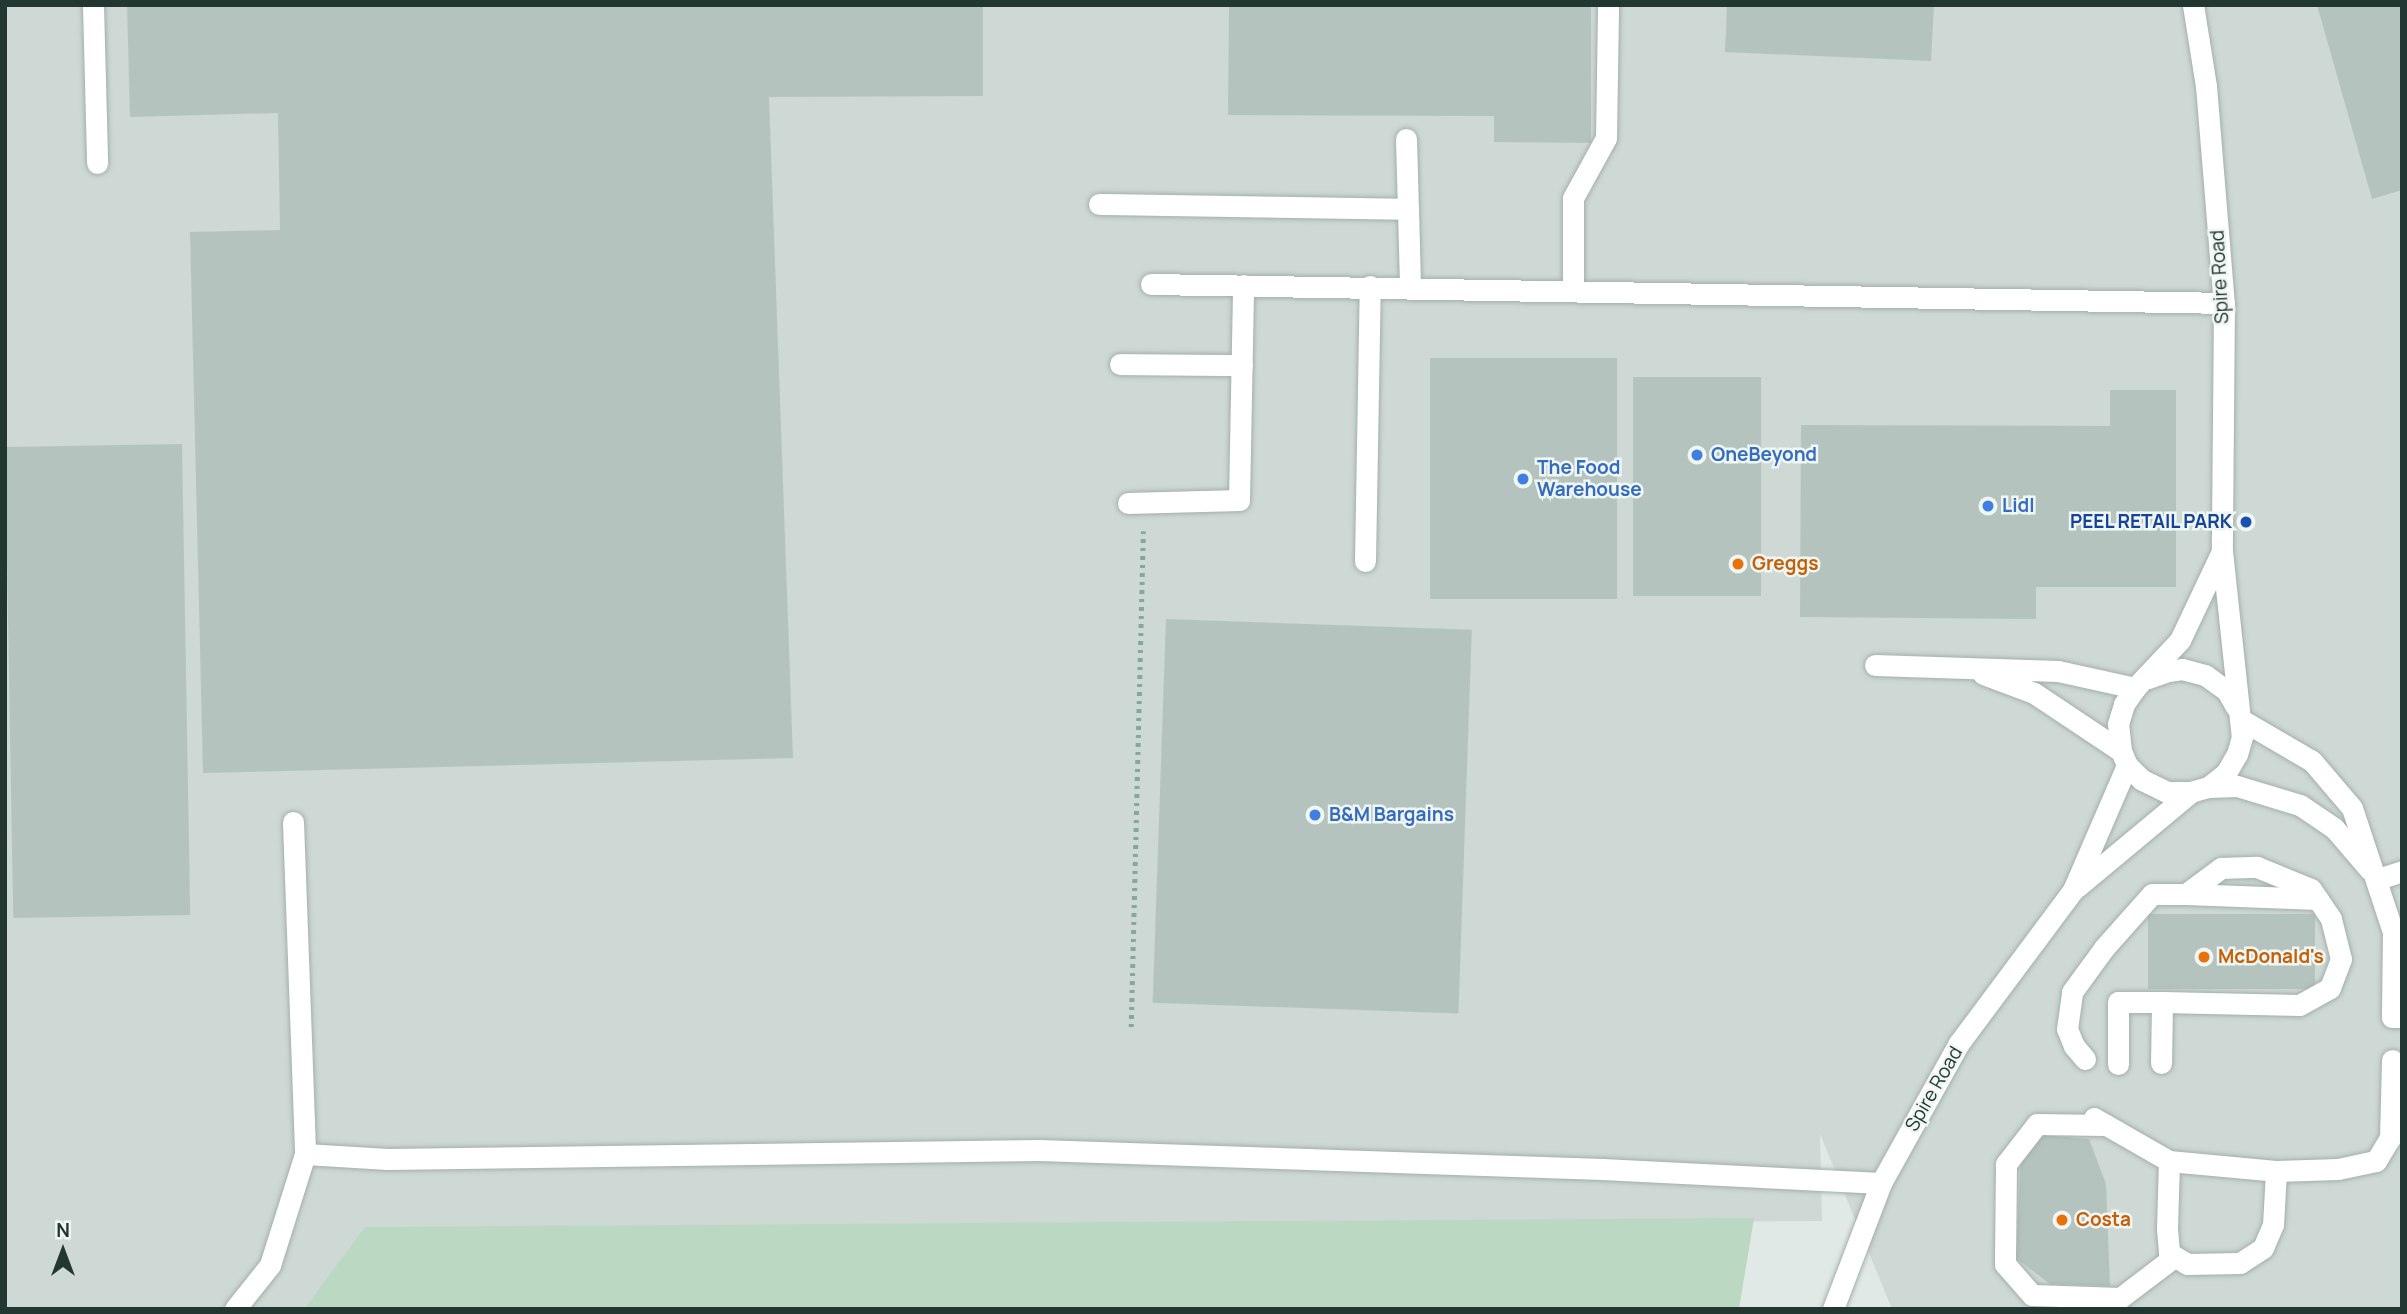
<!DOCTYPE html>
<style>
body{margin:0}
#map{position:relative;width:2407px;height:1314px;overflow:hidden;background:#e0e9e5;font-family:Manrope,sans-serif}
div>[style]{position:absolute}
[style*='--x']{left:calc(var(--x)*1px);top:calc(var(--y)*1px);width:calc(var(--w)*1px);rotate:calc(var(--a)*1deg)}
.built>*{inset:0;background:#ced8d4}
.green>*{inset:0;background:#bad8c2}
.building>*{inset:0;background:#b5c3be;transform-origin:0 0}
.path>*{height:4.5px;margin-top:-2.25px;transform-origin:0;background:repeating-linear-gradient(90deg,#83a99d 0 3.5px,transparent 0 8.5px)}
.roads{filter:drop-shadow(0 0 2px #a3b0ab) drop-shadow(0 0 2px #a3b0ab)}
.minor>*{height:21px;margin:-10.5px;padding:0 10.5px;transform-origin:10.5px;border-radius:10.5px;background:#fff}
.dots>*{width:19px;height:19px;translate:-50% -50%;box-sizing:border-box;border:4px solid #eff6f3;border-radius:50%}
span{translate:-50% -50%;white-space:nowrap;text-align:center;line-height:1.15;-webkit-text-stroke:5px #eff6f3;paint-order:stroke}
.street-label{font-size:19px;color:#223731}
.shop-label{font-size:19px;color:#366cbe;font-weight:700}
.left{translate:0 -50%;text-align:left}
.transit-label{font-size:19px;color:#164399;font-weight:700}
.right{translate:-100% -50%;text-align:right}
.food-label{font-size:19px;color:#c56008;font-weight:700}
.frame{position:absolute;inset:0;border:7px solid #223731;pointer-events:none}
.north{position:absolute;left:28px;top:1216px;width:70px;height:70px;-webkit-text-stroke:5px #eff6f3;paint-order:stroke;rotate:0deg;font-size:19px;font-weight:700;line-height:28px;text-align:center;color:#223731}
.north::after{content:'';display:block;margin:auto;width:24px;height:32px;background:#223731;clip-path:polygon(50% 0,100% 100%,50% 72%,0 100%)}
</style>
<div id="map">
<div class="built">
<i style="clip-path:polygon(5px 5px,2402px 5px,2402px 1309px,1892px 1309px,1820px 1134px,1822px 1221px,366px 1227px,304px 1309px,5px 1309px)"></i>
</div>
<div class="green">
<i style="clip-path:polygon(1754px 1218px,1739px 1309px,304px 1309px,365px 1227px)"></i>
</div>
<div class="building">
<i style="clip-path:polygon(127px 5px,983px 5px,983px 96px,769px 97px,793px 758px,203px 773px,190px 232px,280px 230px,278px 113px,130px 117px)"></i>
<i style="clip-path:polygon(1229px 5px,1591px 5px,1591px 143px,1494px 142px,1494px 116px,1228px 115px)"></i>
<i style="clip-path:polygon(1727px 5px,1934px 5px,1931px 61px,1725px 52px)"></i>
<i style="clip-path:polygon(2317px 5px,2402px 5px,2402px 190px,2372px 199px)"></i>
<i style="left:1617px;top:358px;width:241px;height:187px;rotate:90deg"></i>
<i style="left:1633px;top:377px;width:128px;height:219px"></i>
<i style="clip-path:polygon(2110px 390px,2176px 390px,2176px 587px,2036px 587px,2036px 619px,1800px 617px,1801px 425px,2110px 426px)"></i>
<i style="left:182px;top:444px;width:471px;height:177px;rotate:89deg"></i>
<i style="left:1166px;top:619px;width:306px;height:384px;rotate:2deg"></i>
<i style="left:2148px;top:914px;width:167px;height:75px"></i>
<i style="clip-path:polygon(2042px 1135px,2089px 1139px,2106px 1184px,2110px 1286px,2050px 1284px,2016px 1258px,2021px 1154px)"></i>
</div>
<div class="path">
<i style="--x:1131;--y:1027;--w:496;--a:-88.6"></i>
</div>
<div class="roads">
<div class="minor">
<i style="--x:93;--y:5;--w:158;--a:88.5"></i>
<i style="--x:2193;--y:5;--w:82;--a:80.9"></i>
<i style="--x:2206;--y:86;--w:218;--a:85.3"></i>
<i style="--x:2224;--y:303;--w:248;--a:90.5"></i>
<i style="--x:2222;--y:551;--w:187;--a:83.9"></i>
<i style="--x:2242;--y:737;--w:18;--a:106"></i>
<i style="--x:2237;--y:754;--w:22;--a:120"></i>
<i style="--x:2226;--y:773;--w:23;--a:142"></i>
<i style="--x:2208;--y:787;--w:18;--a:164"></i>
<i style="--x:2191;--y:792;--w:24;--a:180"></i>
<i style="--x:2167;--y:792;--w:28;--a:-154"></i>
<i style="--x:2142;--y:780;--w:21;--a:-135"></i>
<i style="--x:2127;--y:765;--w:15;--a:-113"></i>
<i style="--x:2121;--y:751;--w:27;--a:-96"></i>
<i style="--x:2118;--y:724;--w:21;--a:-73"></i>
<i style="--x:2124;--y:704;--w:19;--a:-55"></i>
<i style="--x:2135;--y:688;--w:66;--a:-46.8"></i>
<i style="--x:2180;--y:640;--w:98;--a:-64.7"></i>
<i style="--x:1406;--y:139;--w:70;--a:88.4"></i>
<i style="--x:1099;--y:204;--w:309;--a:0.9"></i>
<i style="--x:1408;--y:209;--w:78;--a:88.5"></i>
<i style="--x:1151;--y:284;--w:1073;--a:1.01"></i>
<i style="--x:1573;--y:291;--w:93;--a:-90"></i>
<i style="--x:1573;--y:198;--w:68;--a:-61.2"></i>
<i style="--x:1606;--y:138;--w:133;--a:-89.1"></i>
<i style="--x:1120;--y:364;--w:122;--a:0.5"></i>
<i style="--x:1128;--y:503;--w:111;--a:-1.5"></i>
<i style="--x:1239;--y:500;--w:215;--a:-88.9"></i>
<i style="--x:1365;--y:561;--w:275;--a:-89"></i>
<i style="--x:1875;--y:665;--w:183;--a:1.9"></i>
<i style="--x:2058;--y:671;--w:79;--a:12.4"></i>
<i style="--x:1983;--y:674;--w:54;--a:20.4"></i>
<i style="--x:2034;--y:693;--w:105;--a:33.7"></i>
<i style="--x:2148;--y:678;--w:21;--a:-19"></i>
<i style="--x:2168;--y:671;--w:14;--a:-8"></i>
<i style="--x:2182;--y:669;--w:24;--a:15"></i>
<i style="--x:2205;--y:675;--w:27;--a:36"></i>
<i style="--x:2227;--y:691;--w:18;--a:61"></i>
<i style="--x:2240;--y:719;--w:83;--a:30.3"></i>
<i style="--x:2312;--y:761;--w:62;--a:49.6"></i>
<i style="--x:2352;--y:808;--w:131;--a:71.7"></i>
<i style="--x:2393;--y:932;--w:85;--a:90.7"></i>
<i style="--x:2392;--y:1017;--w:10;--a:0"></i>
<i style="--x:2208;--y:787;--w:29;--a:-2"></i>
<i style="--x:2237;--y:786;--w:66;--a:16.8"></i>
<i style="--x:2300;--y:805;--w:41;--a:34.1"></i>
<i style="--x:2334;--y:828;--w:55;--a:49.4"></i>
<i style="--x:293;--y:822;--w:332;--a:87.9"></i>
<i style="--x:2378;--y:879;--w:25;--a:-18"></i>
<i style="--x:2077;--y:887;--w:148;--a:-39.8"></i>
<i style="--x:2186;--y:894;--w:132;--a:2.2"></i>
<i style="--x:2085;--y:1059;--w:17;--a:-130"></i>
<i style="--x:2074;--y:1046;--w:18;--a:-112"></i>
<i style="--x:2067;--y:1029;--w:37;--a:-82"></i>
<i style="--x:2072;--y:992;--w:54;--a:-54"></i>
<i style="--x:2104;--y:948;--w:72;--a:-48.4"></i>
<i style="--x:2152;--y:894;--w:34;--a:0"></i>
<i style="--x:2186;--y:894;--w:44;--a:-36.6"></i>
<i style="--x:2221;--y:868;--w:36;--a:-2"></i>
<i style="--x:2257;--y:867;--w:58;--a:22.2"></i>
<i style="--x:2311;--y:889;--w:36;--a:56"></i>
<i style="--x:2331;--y:919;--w:41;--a:76"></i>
<i style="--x:2341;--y:959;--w:31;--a:111"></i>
<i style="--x:2330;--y:988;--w:35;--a:151"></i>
<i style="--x:2299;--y:1005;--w:137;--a:-178.7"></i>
<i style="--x:2162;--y:1002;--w:61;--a:90.9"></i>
<i style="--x:2118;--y:1064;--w:62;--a:-90"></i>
<i style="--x:2118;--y:1002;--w:44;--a:0"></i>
<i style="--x:2094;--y:1118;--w:86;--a:29.8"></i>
<i style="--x:2169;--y:1161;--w:107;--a:5.3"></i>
<i style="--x:2276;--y:1171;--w:62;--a:-1.8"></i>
<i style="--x:2338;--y:1169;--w:39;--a:-12"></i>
<i style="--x:2376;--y:1161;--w:27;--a:-59"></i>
<i style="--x:2390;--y:1138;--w:78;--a:-88.5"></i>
<i style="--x:2106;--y:1125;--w:69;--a:-179.2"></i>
<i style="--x:2037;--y:1124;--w:51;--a:127.8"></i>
<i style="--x:2006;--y:1164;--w:100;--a:90.6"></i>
<i style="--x:2005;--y:1264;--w:41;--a:48.9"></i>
<i style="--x:2032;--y:1295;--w:88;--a:2"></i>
<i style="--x:2120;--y:1298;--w:68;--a:-37.2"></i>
<i style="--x:2169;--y:1161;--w:68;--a:91.7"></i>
<i style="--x:2167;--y:1229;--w:24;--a:85"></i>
<i style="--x:2169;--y:1253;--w:21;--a:31"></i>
<i style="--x:2187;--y:1264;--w:53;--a:-1.1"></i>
<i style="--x:2240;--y:1263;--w:27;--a:-33"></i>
<i style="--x:2263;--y:1248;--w:25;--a:-67"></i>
<i style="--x:2273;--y:1225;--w:54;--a:-86.8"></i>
<i style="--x:235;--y:1309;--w:56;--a:-51.5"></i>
<i style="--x:270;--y:1265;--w:116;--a:-72.5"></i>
<i style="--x:305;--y:1154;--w:83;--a:3.4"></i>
<i style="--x:388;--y:1159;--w:651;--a:-0.79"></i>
<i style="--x:1039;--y:1150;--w:564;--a:1.93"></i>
<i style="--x:1603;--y:1169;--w:278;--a:2.9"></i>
<i style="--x:1833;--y:1309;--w:135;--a:-69.1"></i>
<i style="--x:1881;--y:1183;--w:160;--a:-60.9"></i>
<i style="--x:1959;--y:1043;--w:191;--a:-53.3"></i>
<i style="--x:2073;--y:890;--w:136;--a:-66.6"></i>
</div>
</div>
<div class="dots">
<i style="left:1697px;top:455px;background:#3f7fe0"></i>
<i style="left:1523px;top:479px;background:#3f7fe0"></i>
<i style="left:1988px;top:506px;background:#3f7fe0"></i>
<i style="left:2246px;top:522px;background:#1a4fb4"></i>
<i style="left:1738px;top:564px;background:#e8710a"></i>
<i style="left:1315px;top:815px;background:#3f7fe0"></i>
<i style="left:2204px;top:957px;background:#e8710a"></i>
<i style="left:2062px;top:1220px;background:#e8710a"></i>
</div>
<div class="street-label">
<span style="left:2220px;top:277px;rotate:-93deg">Spire Road</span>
<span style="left:1934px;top:1089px;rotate:-60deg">Spire Road</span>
</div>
<div class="shop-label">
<span class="left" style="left:1711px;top:455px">OneBeyond</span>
<span class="left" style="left:1537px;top:479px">The Food<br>Warehouse</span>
<span class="left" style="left:2002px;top:506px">Lidl</span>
<span class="left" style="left:1329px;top:815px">B&amp;M Bargains</span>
</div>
<div class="transit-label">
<span class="right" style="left:2232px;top:522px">PEEL RETAIL PARK</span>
</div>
<div class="food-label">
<span class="left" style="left:1752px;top:564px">Greggs</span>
<span class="left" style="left:2218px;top:957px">McDonald's</span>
<span class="left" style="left:2076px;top:1220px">Costa</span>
</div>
<div class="frame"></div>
<div class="north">N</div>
</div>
